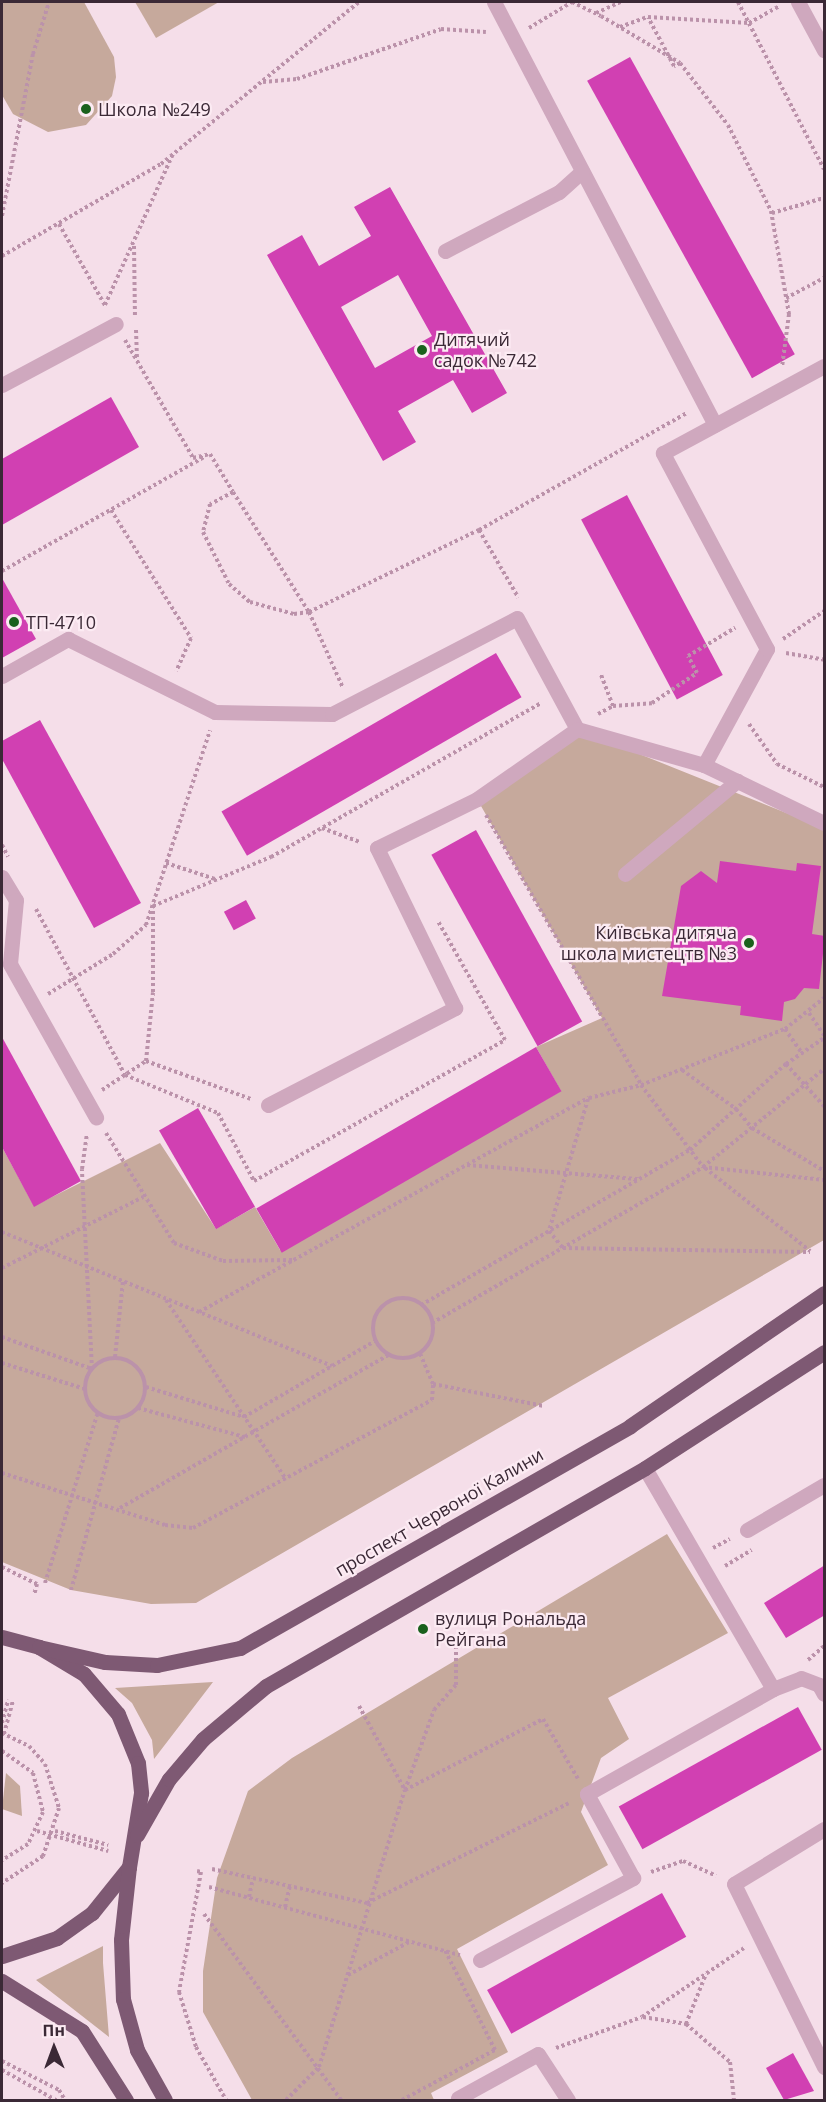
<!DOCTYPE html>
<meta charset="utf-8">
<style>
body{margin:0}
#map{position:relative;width:826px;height:2102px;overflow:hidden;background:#f5dee9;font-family:"Open Sans",sans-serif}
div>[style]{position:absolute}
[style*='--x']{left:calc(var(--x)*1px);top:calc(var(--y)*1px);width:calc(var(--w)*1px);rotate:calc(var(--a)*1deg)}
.green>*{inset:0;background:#c6a99c}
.building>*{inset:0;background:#d140b2;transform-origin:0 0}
.path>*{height:4px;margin-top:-2px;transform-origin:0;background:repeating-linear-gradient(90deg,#bb92aa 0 3px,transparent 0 6px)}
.path>.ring{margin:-2px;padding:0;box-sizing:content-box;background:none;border:4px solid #bb92aa;border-radius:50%}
.minor>*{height:15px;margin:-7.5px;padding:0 7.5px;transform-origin:7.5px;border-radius:7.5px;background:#cfa8be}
.major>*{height:15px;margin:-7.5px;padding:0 7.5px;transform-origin:7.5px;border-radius:7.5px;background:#7e5973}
.dots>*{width:16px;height:16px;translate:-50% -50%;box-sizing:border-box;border:3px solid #fcebf3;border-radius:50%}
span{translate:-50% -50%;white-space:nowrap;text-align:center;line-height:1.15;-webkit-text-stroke:4.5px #fcebf3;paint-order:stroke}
.poi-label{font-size:18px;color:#3b2936}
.left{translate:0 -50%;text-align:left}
.right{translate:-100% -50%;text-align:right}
.street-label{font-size:18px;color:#3b2936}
.frame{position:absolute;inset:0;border:3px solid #3b2936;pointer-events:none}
.north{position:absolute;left:24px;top:2018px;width:60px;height:60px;-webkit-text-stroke:4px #fcebf3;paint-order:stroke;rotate:359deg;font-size:16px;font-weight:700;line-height:24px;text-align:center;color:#3b2936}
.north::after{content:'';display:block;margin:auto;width:21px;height:27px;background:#3b2936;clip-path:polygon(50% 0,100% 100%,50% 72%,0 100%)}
</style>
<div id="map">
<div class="green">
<i style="clip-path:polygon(2px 2px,84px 2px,114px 57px,116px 77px,112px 96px,86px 125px,48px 132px,13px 114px,2px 95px)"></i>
<i style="clip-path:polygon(135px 2px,219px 2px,156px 38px)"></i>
<i style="clip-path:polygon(577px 729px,824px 828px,824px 1240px,196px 1603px,151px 1604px,71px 1590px,2px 1562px,2px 1147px,34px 1206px,160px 1143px,216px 1229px,255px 1207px,280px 1250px,561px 1091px,536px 1047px,602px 1018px,477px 799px)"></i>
<i style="clip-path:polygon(667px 1534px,728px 1633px,608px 1698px,629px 1739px,601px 1758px,581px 1812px,608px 1865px,457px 1949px,508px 2052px,431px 2093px,434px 2100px,252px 2100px,203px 2012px,203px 1971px,217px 1878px,248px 1791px,292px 1758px)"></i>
<i style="clip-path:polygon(213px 1682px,154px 1759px,152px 1740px,132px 1703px,115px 1688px)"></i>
<i style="clip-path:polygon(6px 1773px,20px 1786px,22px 1816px,2px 1809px)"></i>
<i style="clip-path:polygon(103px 1946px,103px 1963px,109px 2037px,36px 1980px)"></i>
</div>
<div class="building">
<i style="left:630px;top:57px;width:340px;height:49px;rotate:61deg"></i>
<i style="clip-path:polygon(evenodd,390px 187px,507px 393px,472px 413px,453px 380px,398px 411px,416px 442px,383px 461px,267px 255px,302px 235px,319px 266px,371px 236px,354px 207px,390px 187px,398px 275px,432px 336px,375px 368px,341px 307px,398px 275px)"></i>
<i style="clip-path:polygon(111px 397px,139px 447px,2px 525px,2px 459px)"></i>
<i style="left:627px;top:495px;width:204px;height:52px;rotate:62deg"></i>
<i style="clip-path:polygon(2px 578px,36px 639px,2px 658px)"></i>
<i style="left:496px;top:653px;width:51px;height:317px;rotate:60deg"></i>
<i style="clip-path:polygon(40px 720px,141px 903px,94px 928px,2px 759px,2px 741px)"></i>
<i style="left:476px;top:830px;width:219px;height:51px;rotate:61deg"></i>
<i style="clip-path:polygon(720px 861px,796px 871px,797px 863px,821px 866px,812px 934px,825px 936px,819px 989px,804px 988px,795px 999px,784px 1002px,782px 1021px,740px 1015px,741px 1006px,662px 996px,681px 886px,701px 871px,717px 883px)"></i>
<i style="left:246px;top:900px;width:21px;height:25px;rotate:62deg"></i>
<i style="clip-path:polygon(2px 1037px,81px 1181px,34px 1207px,2px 1147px)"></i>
<i style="left:536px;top:1047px;width:51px;height:323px;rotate:60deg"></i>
<i style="left:198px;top:1108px;width:114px;height:45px;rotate:60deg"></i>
<i style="clip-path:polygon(825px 1565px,825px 1615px,786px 1638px,764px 1603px)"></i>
<i style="left:798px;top:1707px;width:49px;height:205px;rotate:61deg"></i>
<i style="left:662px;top:1893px;width:50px;height:200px;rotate:61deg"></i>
<i style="clip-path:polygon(793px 2053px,814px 2091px,784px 2100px,766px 2068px)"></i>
</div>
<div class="path">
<i style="--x:738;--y:2;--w:188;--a:62.8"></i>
<i style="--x:596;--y:13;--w:27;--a:-24"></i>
<i style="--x:620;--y:27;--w:30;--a:-20"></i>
<i style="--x:529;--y:28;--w:50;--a:-31.2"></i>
<i style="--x:572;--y:2;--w:32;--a:26"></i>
<i style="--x:601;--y:16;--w:92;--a:30.7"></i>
<i style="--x:680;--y:63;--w:78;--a:52.3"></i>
<i style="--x:728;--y:125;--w:98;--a:63.4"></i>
<i style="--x:772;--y:213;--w:54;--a:-16.1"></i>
<i style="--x:680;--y:63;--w:7;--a:153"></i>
<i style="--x:674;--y:66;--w:55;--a:-118"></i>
<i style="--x:648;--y:17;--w:101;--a:3.4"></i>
<i style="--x:749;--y:23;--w:35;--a:-29"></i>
<i style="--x:263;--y:82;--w:34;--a:-5"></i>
<i style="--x:297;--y:79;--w:152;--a:-19.1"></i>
<i style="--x:441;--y:29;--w:45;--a:3.8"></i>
<i style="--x:771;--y:211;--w:105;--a:80.1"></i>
<i style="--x:789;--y:314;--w:53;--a:97.5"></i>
<i style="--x:2;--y:216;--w:165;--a:-79.2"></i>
<i style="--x:33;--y:54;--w:54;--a:-72.9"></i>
<i style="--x:59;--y:224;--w:95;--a:60.5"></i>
<i style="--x:134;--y:246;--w:70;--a:89.2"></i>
<i style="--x:2;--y:256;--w:184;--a:-30.1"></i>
<i style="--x:161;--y:164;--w:256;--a:-39.3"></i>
<i style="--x:786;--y:298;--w:43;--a:-27.8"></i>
<i style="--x:105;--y:305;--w:166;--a:-65.8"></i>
<i style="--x:136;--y:330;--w:28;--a:88"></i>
<i style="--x:125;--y:340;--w:136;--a:60"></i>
<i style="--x:193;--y:458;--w:17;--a:-13"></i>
<i style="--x:210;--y:454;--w:44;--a:58.8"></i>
<i style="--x:233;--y:492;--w:26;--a:152"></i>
<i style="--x:210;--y:504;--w:29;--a:104"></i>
<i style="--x:203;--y:532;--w:58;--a:63.4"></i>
<i style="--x:229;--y:584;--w:28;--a:41"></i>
<i style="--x:250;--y:602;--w:46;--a:15.3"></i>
<i style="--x:294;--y:614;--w:15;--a:-8"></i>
<i style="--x:309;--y:612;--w:189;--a:-25.8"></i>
<i style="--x:479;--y:530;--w:78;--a:59.8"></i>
<i style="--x:233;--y:492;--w:142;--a:57.7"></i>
<i style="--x:309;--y:612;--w:83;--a:65.9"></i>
<i style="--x:111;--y:510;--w:151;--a:58"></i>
<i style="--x:191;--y:638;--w:36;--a:114"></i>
<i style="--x:479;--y:530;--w:239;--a:-29.4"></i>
<i style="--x:2;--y:571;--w:232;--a:-29.4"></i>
<i style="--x:783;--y:639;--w:50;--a:-34.3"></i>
<i style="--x:786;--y:653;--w:39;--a:10"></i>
<i style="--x:613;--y:706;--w:39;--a:-4"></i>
<i style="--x:652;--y:703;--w:54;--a:-33.7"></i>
<i style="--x:697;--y:673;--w:19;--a:-118"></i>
<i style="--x:688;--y:656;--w:55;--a:-30.8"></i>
<i style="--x:598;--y:714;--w:17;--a:-28"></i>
<i style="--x:613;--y:706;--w:34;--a:-111"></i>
<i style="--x:749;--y:724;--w:49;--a:55"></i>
<i style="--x:777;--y:764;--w:52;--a:26.1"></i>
<i style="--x:486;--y:815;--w:311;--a:60.1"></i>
<i style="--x:641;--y:1085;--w:103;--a:52.9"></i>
<i style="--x:703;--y:1167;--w:122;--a:6.1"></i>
<i style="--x:322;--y:828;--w:40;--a:20.2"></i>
<i style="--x:2;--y:845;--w:13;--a:63"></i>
<i style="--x:166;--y:863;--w:52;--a:18.1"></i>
<i style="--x:36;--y:909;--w:188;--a:61.8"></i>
<i style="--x:125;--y:1075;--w:100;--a:22.2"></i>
<i style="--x:218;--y:1113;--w:77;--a:62.1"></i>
<i style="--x:254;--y:1181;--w:288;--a:-29.3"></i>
<i style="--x:505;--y:1040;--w:137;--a:-119.4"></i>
<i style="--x:48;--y:994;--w:76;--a:-31.6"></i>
<i style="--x:113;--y:954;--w:44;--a:-41.3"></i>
<i style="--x:146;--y:925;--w:205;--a:-71.8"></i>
<i style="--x:809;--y:1013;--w:27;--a:56"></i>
<i style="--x:785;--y:1029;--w:29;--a:55"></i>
<i style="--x:146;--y:1061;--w:69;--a:-84.2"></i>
<i style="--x:153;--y:992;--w:86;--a:-90"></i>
<i style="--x:153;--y:906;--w:128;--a:-22.6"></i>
<i style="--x:271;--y:857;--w:311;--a:-29.7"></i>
<i style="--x:786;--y:1064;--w:57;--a:47.9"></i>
<i style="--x:682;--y:1070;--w:67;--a:35.8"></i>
<i style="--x:736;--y:1109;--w:25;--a:50"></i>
<i style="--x:752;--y:1128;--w:84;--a:30.8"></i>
<i style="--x:102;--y:1090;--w:53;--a:-33.4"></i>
<i style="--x:146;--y:1061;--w:112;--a:19.9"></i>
<i style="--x:588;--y:1099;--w:138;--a:106.5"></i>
<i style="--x:549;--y:1231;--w:22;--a:51"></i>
<i style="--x:563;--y:1248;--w:247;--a:0.9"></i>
<i style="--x:106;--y:1133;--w:129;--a:58.3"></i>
<i style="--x:174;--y:1243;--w:52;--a:20.2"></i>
<i style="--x:223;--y:1261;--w:69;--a:-0.8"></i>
<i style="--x:467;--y:1165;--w:173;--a:4.7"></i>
<i style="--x:705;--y:1168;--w:134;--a:38.3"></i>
<i style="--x:2;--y:1232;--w:356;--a:22.1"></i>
<i style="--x:2;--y:1268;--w:158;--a:-26.7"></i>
<i class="ring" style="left:373px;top:1298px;width:56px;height:56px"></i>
<i style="--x:166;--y:1300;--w:216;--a:56.2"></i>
<i style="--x:421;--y:1305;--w:310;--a:-30"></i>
<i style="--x:690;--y:1150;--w:129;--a:-41.9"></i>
<i style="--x:786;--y:1064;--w:46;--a:-34.4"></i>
<i style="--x:199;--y:1312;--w:445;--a:-28.8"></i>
<i style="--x:589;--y:1098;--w:54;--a:-14"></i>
<i style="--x:641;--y:1085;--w:155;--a:-21.3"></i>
<i style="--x:785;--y:1029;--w:50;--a:-38.5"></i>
<i style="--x:432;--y:1323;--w:313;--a:-29.9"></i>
<i style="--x:703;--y:1167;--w:156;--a:-39"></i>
<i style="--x:2;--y:1337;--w:96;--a:19.6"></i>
<i style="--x:92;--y:1369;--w:200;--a:-92.9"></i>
<i style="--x:82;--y:1169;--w:35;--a:-82"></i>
<i style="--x:115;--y:1357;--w:76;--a:-84"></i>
<i class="ring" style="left:85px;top:1358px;width:56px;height:56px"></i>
<i style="--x:2;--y:1363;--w:87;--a:17.4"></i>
<i style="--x:433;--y:1384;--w:113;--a:11.2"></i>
<i style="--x:146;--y:1387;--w:102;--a:17"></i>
<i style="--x:244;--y:1417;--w:151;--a:-30.1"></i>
<i style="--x:138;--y:1408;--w:111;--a:15.2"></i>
<i style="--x:2;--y:1473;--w:171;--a:17.7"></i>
<i style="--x:165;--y:1525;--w:28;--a:6"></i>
<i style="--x:193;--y:1528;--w:271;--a:-28.2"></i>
<i style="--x:432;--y:1400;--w:16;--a:-86"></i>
<i style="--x:433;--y:1384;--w:34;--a:-113"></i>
<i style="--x:120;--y:1508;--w:309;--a:-29.7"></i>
<i style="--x:713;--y:1548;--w:19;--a:-28"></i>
<i style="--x:725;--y:1566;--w:31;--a:-31"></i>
<i style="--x:2;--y:1567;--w:39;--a:26"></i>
<i style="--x:37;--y:1584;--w:11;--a:105"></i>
<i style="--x:45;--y:1583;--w:179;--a:-72.8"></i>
<i style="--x:71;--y:1590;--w:179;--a:-74.4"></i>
<i style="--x:808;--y:1660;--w:21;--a:-41"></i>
<i style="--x:359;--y:1706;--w:96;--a:61.3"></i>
<i style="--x:405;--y:1790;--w:155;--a:-27.2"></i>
<i style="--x:543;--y:1719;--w:69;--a:59.7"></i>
<i style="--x:2;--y:1723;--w:24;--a:-75"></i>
<i style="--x:2;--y:1733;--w:30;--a:26"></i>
<i style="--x:29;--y:1746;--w:24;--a:48"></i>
<i style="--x:45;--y:1764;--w:46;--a:72.3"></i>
<i style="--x:59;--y:1808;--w:51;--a:108.4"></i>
<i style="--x:43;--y:1856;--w:49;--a:146.6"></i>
<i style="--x:4;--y:1734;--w:34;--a:-75"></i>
<i style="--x:2;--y:1751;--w:38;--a:35"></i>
<i style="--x:33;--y:1773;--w:40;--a:75.6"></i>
<i style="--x:43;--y:1812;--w:35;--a:115"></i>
<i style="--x:28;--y:1844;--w:31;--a:148"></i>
<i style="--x:37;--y:1831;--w:74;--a:15.7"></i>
<i style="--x:55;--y:1831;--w:55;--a:14.8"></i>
<i style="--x:212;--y:1869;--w:159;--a:12.4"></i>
<i style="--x:367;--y:1903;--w:225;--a:-26.3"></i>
<i style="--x:197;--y:1871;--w:4;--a:14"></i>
<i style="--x:201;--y:1872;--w:122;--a:100.4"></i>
<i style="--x:179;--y:1992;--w:58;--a:72.8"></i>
<i style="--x:196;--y:2047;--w:61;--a:60.5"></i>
<i style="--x:651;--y:1872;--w:34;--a:-19"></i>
<i style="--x:683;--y:1861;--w:36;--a:24"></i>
<i style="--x:209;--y:1887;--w:260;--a:15.2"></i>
<i style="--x:249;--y:1897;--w:19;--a:-78"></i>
<i style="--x:285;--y:1907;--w:22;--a:-77"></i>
<i style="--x:204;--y:1914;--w:231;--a:53.6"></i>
<i style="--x:348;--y:1975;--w:72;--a:-28.4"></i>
<i style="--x:643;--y:2017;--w:44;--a:9.2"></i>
<i style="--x:686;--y:2024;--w:58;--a:40.8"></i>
<i style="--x:730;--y:2062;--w:38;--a:84"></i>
<i style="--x:686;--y:2024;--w:54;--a:-68.2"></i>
<i style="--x:556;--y:2048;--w:91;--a:-19.8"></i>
<i style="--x:642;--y:2017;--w:123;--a:-34.1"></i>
<i style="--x:2;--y:2061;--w:64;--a:27"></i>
<i style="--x:59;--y:2090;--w:12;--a:59"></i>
<i style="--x:2;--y:2070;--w:62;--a:29.1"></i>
<i style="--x:286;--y:2100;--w:47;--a:-45"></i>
<i style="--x:319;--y:2067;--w:290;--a:-72.8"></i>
<i style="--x:405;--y:1790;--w:85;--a:-70.1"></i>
<i style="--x:434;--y:1710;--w:33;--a:-49"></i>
<i style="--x:456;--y:1685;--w:37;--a:-90"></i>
<i style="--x:402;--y:2100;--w:106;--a:-28.3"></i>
<i style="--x:495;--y:2050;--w:112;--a:-116.6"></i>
</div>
<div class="minor">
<i style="--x:494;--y:2;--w:477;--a:62.4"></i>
<i style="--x:798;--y:2;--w:55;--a:61.6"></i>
<i style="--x:445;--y:251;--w:128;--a:-27.4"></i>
<i style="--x:559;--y:192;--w:31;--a:-42"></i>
<i style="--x:2;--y:385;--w:129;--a:-28.2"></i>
<i style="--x:2;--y:676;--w:76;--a:-29.3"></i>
<i style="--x:68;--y:639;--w:164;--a:26.4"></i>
<i style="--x:215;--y:712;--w:117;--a:1"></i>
<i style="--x:332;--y:714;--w:208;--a:-27.4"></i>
<i style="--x:517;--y:618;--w:126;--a:61.6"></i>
<i style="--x:577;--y:729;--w:132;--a:15.8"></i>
<i style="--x:704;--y:765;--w:133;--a:25.8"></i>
<i style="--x:704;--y:765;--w:132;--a:-61.5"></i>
<i style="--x:767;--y:649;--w:222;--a:-118"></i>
<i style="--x:663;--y:453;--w:183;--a:-28.4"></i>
<i style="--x:625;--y:874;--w:146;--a:-39.7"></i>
<i style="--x:2;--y:877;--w:27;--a:59"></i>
<i style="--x:16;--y:900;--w:64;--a:95.4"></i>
<i style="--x:10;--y:964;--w:176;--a:60.7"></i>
<i style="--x:268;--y:1105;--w:211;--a:-27.4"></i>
<i style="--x:455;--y:1008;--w:178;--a:-116"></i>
<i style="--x:377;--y:848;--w:111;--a:-26.1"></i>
<i style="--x:477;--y:799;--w:122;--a:-35"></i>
<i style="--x:747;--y:1530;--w:89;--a:-30.3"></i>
<i style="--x:773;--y:1689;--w:30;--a:-21"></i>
<i style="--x:801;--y:1678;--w:19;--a:21"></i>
<i style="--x:819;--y:1685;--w:10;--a:61"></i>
<i style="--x:824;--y:1829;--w:105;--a:148.6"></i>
<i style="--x:734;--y:1884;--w:204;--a:63.8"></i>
<i style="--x:480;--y:1960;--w:174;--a:-28.2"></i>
<i style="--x:633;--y:1878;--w:96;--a:-118.7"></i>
<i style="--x:587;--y:1794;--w:214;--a:-29.4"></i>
<i style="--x:773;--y:1689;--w:255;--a:-120.1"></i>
<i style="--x:458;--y:2098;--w:91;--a:-28.8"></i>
<i style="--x:538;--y:2054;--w:55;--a:56.9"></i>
</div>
<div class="major">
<i style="--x:2;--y:1637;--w:38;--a:15"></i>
<i style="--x:39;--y:1647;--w:52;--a:31"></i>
<i style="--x:84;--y:1674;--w:52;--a:49.6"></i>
<i style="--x:118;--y:1714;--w:53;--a:67.8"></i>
<i style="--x:138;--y:1763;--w:30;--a:84"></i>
<i style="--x:141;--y:1793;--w:75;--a:99.2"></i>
<i style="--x:129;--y:1867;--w:59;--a:128.8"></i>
<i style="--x:92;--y:1913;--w:43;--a:144.5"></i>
<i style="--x:57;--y:1938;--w:58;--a:161.9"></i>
<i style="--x:39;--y:1647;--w:68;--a:12.8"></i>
<i style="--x:105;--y:1662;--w:52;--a:3.3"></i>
<i style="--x:157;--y:1665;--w:85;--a:-11.6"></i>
<i style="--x:240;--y:1648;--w:449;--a:-29.6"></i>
<i style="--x:630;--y:1426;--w:235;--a:-34.4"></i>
<i style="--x:137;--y:1835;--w:64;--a:-60.3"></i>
<i style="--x:169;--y:1779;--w:52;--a:-49.6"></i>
<i style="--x:203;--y:1739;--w:82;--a:-40.1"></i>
<i style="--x:266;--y:1686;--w:437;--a:-29.9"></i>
<i style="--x:645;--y:1468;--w:213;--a:-32.9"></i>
<i style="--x:129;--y:1867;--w:73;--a:96.3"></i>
<i style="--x:121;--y:1940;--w:59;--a:88.1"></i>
<i style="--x:123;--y:1999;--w:53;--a:74.6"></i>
<i style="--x:137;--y:2050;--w:57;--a:60.8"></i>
<i style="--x:2;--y:1981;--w:94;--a:32"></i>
<i style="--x:82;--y:2031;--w:82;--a:57.5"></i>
</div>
<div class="dots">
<i style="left:86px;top:109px;background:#1a611d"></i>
<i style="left:422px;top:350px;background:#1a611d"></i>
<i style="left:14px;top:622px;background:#1a611d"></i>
<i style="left:749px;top:943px;background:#1a611d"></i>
<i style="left:423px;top:1629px;background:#1a611d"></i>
</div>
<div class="poi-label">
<span class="left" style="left:98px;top:109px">Школа №249</span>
<span class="left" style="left:434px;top:350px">Дитячий<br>садок №742</span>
<span class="left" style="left:26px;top:622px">ТП-4710</span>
<span class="right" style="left:737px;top:943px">Київська дитяча<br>школа мистецтв №3</span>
<span class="left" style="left:435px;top:1629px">вулиця Рональда<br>Рейгана</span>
</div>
<div class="street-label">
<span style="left:439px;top:1512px;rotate:-30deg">проспект Червоної Калини</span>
</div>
<div class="frame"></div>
<div class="north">Пн</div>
</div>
